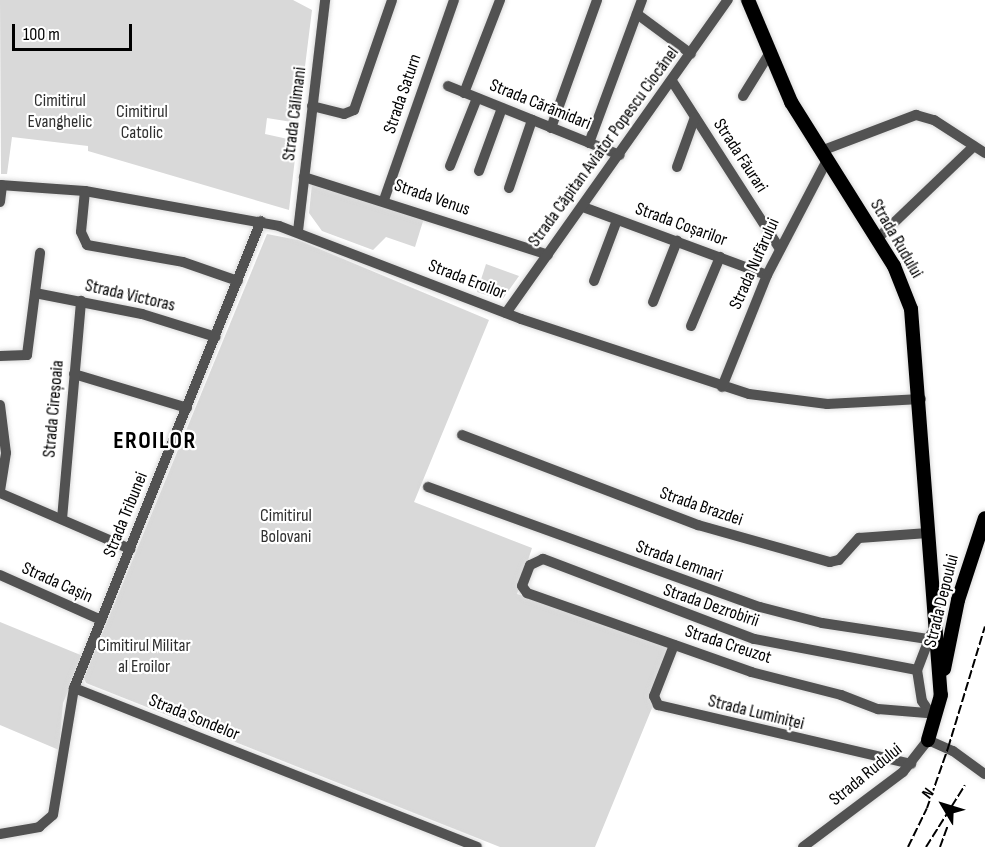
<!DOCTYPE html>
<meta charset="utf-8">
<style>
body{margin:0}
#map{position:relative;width:985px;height:847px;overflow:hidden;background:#fff;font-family:"Sofia Sans Condensed",sans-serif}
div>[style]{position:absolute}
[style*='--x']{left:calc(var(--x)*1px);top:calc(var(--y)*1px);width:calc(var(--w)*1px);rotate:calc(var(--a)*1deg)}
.green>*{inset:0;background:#d9d9d9}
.roads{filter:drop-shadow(0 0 2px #dbdbdb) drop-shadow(0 0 2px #dbdbdb)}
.minor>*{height:10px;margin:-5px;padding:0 5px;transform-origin:5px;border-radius:5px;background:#525252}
.major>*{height:14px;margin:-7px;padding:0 7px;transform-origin:7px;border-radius:7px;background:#000}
.rail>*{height:2px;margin-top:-1px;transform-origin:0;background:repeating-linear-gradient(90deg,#000 0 9px,transparent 0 12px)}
span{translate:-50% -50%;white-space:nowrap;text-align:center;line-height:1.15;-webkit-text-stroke:4.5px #fff;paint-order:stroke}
.street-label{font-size:18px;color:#000}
.park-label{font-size:18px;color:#303030}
.district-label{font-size:24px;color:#000;font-weight:700;letter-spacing:1.5px}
.north{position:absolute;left:913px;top:775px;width:60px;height:60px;-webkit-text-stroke:4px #fff;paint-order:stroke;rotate:308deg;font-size:16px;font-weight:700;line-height:24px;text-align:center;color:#000}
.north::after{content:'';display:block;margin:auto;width:21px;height:27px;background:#000;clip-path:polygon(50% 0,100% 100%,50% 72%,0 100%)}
.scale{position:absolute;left:12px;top:24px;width:120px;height:27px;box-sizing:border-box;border:3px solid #000;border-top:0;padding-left:8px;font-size:18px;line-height:21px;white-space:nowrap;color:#000;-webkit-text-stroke:4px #fff;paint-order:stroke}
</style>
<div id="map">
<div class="green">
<i style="clip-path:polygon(0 0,293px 0,312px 10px,298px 123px,267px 118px,265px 134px,297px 141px,289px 210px,88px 151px,88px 146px,12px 137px,7px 174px,1px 174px)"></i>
<i style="clip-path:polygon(312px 184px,424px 218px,415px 247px,386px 237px,373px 250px,322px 231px,309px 213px)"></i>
<i style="clip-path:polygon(267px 234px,298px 240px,489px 320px,414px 502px,532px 548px,517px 594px,671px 646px,652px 708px,595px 847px,500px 847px,86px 683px,84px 678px)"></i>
<i style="clip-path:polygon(486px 264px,519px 276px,502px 300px,477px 292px)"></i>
<i style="clip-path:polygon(0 622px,83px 656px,63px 703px,59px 750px,0 725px)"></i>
</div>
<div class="roads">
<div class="minor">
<i style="--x:637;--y:14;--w:67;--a:36.5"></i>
<i style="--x:672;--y:81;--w:200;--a:57.3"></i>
<i style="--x:448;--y:86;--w:185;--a:21.9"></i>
<i style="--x:464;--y:93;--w:100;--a:-68.8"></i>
<i style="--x:743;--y:96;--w:49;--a:-58.2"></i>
<i style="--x:312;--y:106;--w:33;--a:14"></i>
<i style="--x:344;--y:114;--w:11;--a:-22"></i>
<i style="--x:354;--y:110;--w:116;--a:-70.9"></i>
<i style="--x:551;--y:128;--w:136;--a:-70.2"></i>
<i style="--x:589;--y:143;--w:153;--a:-69.7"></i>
<i style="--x:821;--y:151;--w:102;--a:-20.8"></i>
<i style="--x:916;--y:115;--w:19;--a:16"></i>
<i style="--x:934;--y:120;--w:61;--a:32.9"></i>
<i style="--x:450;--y:166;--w:73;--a:-68.3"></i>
<i style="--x:677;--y:167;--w:53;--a:-70.2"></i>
<i style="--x:479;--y:171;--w:67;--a:-69.9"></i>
<i style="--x:304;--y:177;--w:256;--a:17.7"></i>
<i style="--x:0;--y:185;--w:85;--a:4"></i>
<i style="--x:85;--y:191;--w:197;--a:10.2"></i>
<i style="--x:279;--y:226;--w:259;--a:21"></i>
<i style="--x:521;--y:319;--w:240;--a:18.2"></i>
<i style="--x:749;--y:394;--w:79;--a:7.3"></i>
<i style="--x:827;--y:404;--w:94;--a:-3"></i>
<i style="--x:509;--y:188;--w:72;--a:-71.3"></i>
<i style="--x:85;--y:191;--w:41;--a:95.6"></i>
<i style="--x:81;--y:232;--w:14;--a:65"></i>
<i style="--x:87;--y:245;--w:97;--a:10"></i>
<i style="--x:183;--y:262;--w:58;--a:19.1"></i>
<i style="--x:384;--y:200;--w:212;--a:-70.7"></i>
<i style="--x:0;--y:202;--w:17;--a:-83"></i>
<i style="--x:583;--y:207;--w:196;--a:20.3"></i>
<i style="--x:298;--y:231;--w:233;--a:-83.3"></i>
<i style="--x:877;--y:239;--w:134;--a:-43.8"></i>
<i style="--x:594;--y:281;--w:65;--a:-69.3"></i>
<i style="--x:35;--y:293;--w:109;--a:11.1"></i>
<i style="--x:142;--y:314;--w:77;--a:17.3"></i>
<i style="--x:653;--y:302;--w:66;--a:-68.5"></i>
<i style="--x:506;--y:313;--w:384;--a:-54.7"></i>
<i style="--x:691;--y:326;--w:75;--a:-67.2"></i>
<i style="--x:0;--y:356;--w:27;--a:-2"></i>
<i style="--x:27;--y:355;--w:103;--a:-82.7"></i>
<i style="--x:74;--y:374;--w:118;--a:16.7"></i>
<i style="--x:722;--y:387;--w:121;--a:-68.1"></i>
<i style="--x:767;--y:275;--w:130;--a:-62.4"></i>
<i style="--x:0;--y:405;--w:48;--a:82.9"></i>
<i style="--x:6;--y:453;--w:37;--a:99"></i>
<i style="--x:462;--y:435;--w:253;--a:20.9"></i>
<i style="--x:698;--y:525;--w:137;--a:15.7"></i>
<i style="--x:830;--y:562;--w:9;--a:-13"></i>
<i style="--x:839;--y:560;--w:30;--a:-48"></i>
<i style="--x:859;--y:538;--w:69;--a:-4.1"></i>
<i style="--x:428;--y:487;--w:353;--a:19.9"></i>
<i style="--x:760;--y:607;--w:64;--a:14.5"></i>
<i style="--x:822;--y:623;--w:107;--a:8.6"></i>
<i style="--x:0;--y:493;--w:142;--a:23.3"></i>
<i style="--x:62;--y:519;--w:219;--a:-85"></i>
<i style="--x:0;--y:575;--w:111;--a:24"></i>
<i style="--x:931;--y:634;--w:39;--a:111"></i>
<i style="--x:917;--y:670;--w:31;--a:81"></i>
<i style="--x:922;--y:701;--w:18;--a:56"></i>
<i style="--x:674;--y:645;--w:55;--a:111.4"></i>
<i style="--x:654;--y:696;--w:10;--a:66"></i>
<i style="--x:658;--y:705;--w:260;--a:13.1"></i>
<i style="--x:917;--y:670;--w:166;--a:-169.2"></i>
<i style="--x:754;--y:639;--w:226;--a:-159.2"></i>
<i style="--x:543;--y:559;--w:14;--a:155"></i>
<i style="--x:530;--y:565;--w:22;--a:111"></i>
<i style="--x:522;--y:586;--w:9;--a:54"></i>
<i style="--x:527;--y:593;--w:238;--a:19.4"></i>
<i style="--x:751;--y:672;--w:93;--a:14.3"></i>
<i style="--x:841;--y:695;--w:40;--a:21"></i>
<i style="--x:878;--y:709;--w:49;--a:4.7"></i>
<i style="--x:74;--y:688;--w:433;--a:21.5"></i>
<i style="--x:0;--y:834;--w:40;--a:-10"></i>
<i style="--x:39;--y:827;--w:18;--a:-41"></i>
<i style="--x:53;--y:815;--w:129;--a:-80.6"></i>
<i style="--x:74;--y:688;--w:503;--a:-68.18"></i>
<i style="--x:803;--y:847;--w:125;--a:-36.9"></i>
<i style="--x:903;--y:772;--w:41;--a:-52"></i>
<i style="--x:928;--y:740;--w:27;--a:24"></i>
<i style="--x:953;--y:751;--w:39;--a:36"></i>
</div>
<div class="major">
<i style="--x:748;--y:0;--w:111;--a:67.1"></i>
<i style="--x:791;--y:102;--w:194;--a:57.9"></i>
<i style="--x:894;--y:266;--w:46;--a:68.4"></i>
<i style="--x:911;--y:309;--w:387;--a:85.6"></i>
<i style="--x:941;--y:695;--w:47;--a:106.1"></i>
<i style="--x:944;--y:669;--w:70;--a:-78.5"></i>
<i style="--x:958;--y:600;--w:86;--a:-71.8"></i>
</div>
</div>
<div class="rail">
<i style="--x:908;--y:847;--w:43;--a:-64"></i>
<i style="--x:927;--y:808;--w:64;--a:-70.7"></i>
<i style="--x:948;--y:748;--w:127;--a:-73.1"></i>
<i style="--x:926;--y:847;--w:73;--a:-57.8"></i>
<i style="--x:940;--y:847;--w:23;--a:-70"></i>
</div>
<div class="street-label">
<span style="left:403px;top:94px;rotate:-71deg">Strada Saturn</span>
<span style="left:540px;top:105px;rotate:22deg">Strada Cărămidari</span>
<span style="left:295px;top:114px;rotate:-83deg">Strada Călimani</span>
<span style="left:604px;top:147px;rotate:-54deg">Strada Căpitan Aviator Popescu Ciocănel</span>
<span style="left:740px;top:156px;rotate:57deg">Strada Făurari</span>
<span style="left:432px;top:198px;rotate:19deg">Strada Venus</span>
<span style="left:681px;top:225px;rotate:20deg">Strada Coșarilor</span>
<span style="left:896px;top:239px;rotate:60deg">Strada Rudului</span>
<span style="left:755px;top:264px;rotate:-66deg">Strada Nufărului</span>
<span style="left:467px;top:280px;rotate:21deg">Strada Eroilor</span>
<span style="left:130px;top:296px;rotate:13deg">Strada Victoras</span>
<span style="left:54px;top:409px;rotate:-85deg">Strada Cireșoaia</span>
<span style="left:701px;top:507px;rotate:19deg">Strada Brazdei</span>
<span style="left:126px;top:515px;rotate:-68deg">Strada Tribunei</span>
<span style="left:679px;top:562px;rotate:20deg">Strada Lemnari</span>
<span style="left:57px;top:583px;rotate:24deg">Strada Cașin</span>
<span style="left:942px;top:601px;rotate:-76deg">Strada Depoului</span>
<span style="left:711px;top:606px;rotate:19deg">Strada Dezrobirii</span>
<span style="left:728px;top:645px;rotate:18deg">Strada Creuzot</span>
<span style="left:756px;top:713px;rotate:14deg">Strada Luminiței</span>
<span style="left:194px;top:718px;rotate:22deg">Strada Sondelor</span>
<span style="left:866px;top:775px;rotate:-39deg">Strada Rudului</span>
</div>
<div class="park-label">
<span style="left:60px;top:112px">Cimitirul<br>Evanghelic</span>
<span style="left:142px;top:123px">Cimitirul<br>Catolic</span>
<span style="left:286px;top:527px">Cimitirul<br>Bolovani</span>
<span style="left:144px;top:657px">Cimitirul Militar<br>al Eroilor</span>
</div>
<div class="district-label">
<span style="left:155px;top:441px">EROILOR</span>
</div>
<div class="north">N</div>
<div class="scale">100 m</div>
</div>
